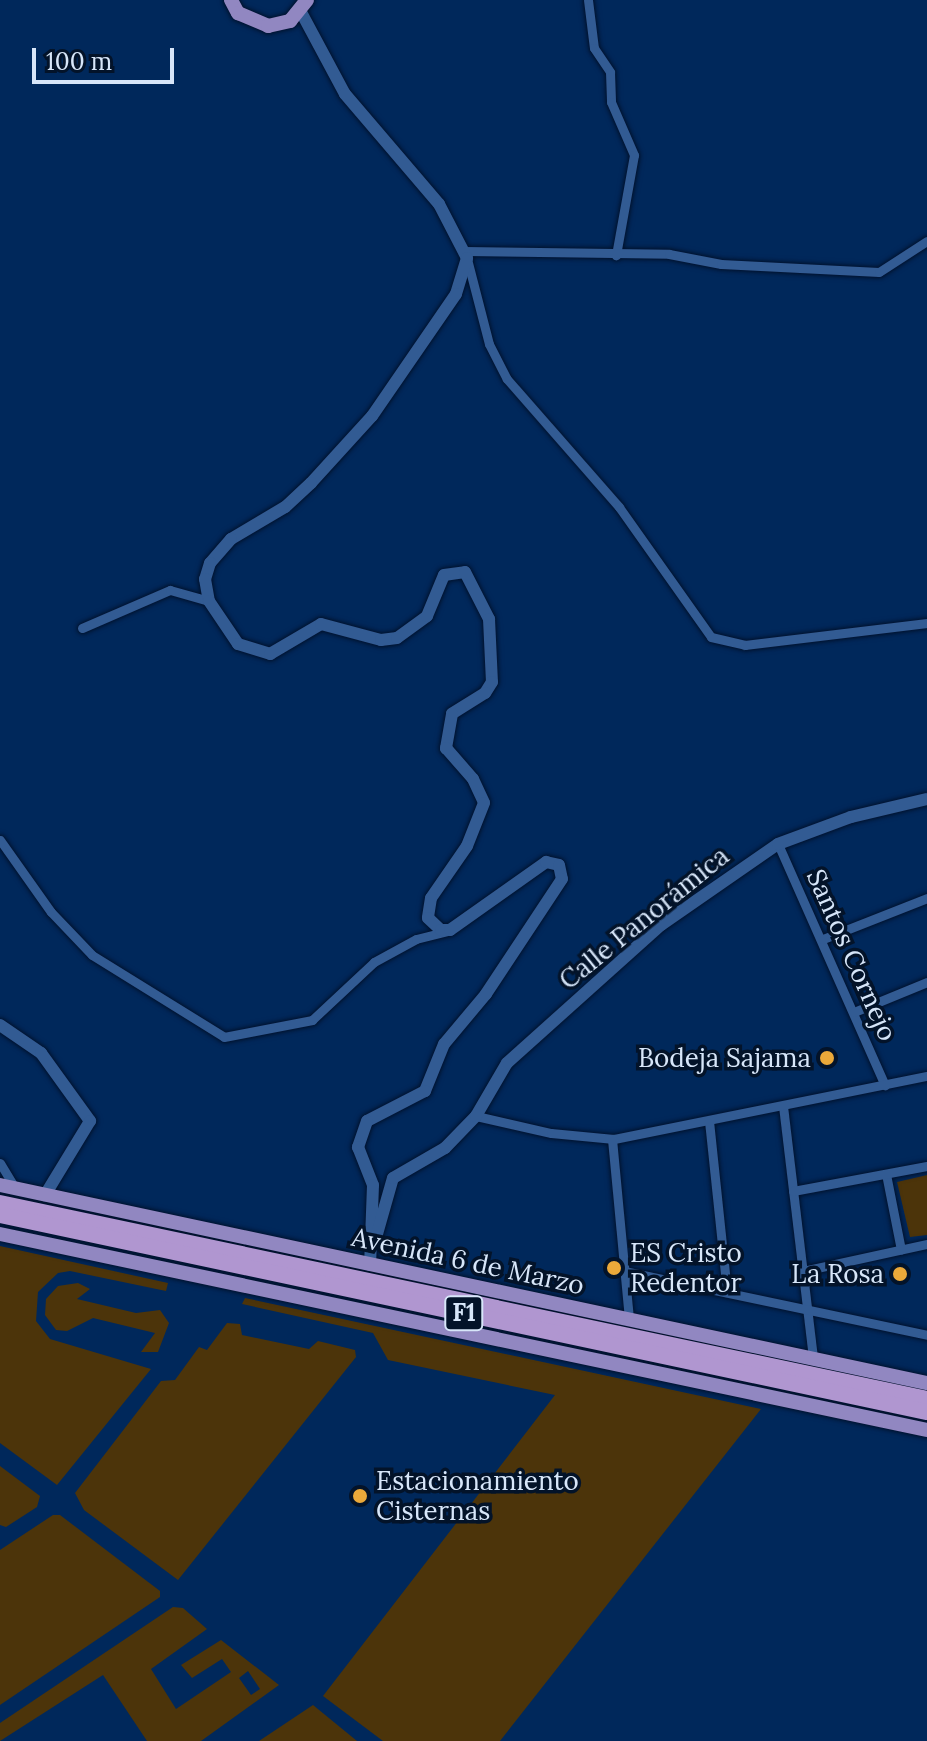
<!DOCTYPE html>
<meta charset="utf-8">
<style>
body{margin:0}
#map{position:relative;width:927px;height:1741px;overflow:hidden;background:#00285b;font-family:Lora,serif}
div>[style]{position:absolute}
[style*='--x']{left:calc(var(--x)*1px);top:calc(var(--y)*1px);width:calc(var(--w)*1px);rotate:calc(var(--a)*1deg)}
.green>*{inset:0;background:#4c340a}
.roads{filter:drop-shadow(0 0 2px #01122d) drop-shadow(0 0 2px #01122d)}
.minor>*{height:9px;margin:-4.5px;padding:0 4.5px;transform-origin:4.5px;border-radius:4.5px;background:#325b93}
.tertiary>*{height:12px;margin:-6px;padding:0 6px;transform-origin:6px;border-radius:6px;background:#325b93}
.primary>*{height:14px;margin:-7px;padding:0 7px;transform-origin:7px;border-radius:7px;background:#9187c1}
.trunk>*{height:16px;margin:-8px;padding:0 8px;transform-origin:8px;border-radius:8px;background:#b096d0}
.dots>*{width:22px;height:22px;translate:-50% -50%;box-sizing:border-box;border:4px solid #031329;border-radius:50%}
span{translate:-50% -50%;white-space:nowrap;text-align:center;line-height:1.15;-webkit-text-stroke:7px #031329;paint-order:stroke}
.shield-label span{padding:2px 6px;background:#031329;border:2px solid;border-radius:6px;-webkit-text-stroke-width:0}
.shield-label{font-size:24px;color:#d7e6f9;font-weight:700}
.street-label{font-size:26px;color:#d7e6f9}
.poi-label{font-size:26px;color:#d7e6f9}
.right{translate:-100% -50%;text-align:right}
.left{translate:0 -50%;text-align:left}
.scale{position:absolute;left:32px;top:48px;width:142px;height:36px;box-sizing:border-box;border:4px solid #d7e6f9;border-top:0;padding-left:10px;font-size:24px;line-height:28px;white-space:nowrap;color:#d7e6f9;-webkit-text-stroke:6px #031329;paint-order:stroke}
</style>
<div id="map">
<div class="green">
<i style="clip-path:polygon(927px 1175px,927px 1235px,910px 1237px,897px 1182px)"></i>
<i style="clip-path:polygon(0 1246px,168px 1283px,166px 1291px,70px 1271px,58px 1273px,38px 1292px,36px 1321px,50px 1339px,151px 1369px,57px 1485px,0 1443px)"></i>
<i style="clip-path:polygon(78px 1283px,90px 1289px,77px 1299px,136px 1313px,160px 1310px,169px 1323px,158px 1352px,141px 1352px,155px 1333px,93px 1318px,67px 1331px,56px 1330px,45px 1315px,46px 1299px,58px 1286px)"></i>
<i style="clip-path:polygon(245px 1298px,761px 1409px,500px 1741px,383px 1741px,323px 1696px,555px 1395px,388px 1360px,373px 1333px,242px 1304px)"></i>
<i style="clip-path:polygon(227px 1323px,240px 1324px,242px 1335px,309px 1349px,318px 1341px,355px 1350px,356px 1357px,178px 1580px,84px 1510px,75px 1493px,161px 1381px,175px 1380px,199px 1347px,207px 1350px)"></i>
<i style="clip-path:polygon(0 1466px,40px 1496px,37px 1507px,6px 1527px,0 1525px)"></i>
<i style="clip-path:polygon(53px 1515px,60px 1515px,160px 1591px,160px 1597px,0 1705px,0 1550px)"></i>
<i style="clip-path:polygon(evenodd,173px 1607px,183px 1608px,207px 1629px,151px 1669px,176px 1709px,231px 1672px,222px 1659px,192px 1678px,181px 1665px,221px 1640px,279px 1685px,201px 1741px,147px 1741px,103px 1675px,0 1741px,0 1723px,173px 1607px,248px 1671px,260px 1689px,251px 1695px,239px 1678px,248px 1671px)"></i>
<i style="clip-path:polygon(313px 1705px,357px 1741px,259px 1741px)"></i>
</div>
<div class="roads">
<div class="minor">
<i style="--x:588;--y:0;--w:48;--a:82.9"></i>
<i style="--x:594;--y:48;--w:29;--a:56"></i>
<i style="--x:610;--y:72;--w:30;--a:88"></i>
<i style="--x:611;--y:102;--w:58;--a:66.5"></i>
<i style="--x:634;--y:155;--w:102;--a:100.2"></i>
<i style="--x:465;--y:251;--w:204;--a:0.8"></i>
<i style="--x:669;--y:254;--w:53;--a:10.9"></i>
<i style="--x:721;--y:264;--w:158;--a:2.9"></i>
<i style="--x:879;--y:272;--w:57;--a:-32.9"></i>
<i style="--x:466;--y:255;--w:92;--a:75.5"></i>
<i style="--x:489;--y:344;--w:39;--a:63"></i>
<i style="--x:507;--y:379;--w:170;--a:48.8"></i>
<i style="--x:619;--y:507;--w:159;--a:54.7"></i>
<i style="--x:711;--y:637;--w:35;--a:13"></i>
<i style="--x:745;--y:645;--w:183;--a:-6.9"></i>
<i style="--x:82;--y:628;--w:96;--a:-23.4"></i>
<i style="--x:170;--y:590;--w:41;--a:15.8"></i>
<i style="--x:0;--y:840;--w:88;--a:54.7"></i>
<i style="--x:51;--y:912;--w:59;--a:46.4"></i>
<i style="--x:92;--y:955;--w:155;--a:31.8"></i>
<i style="--x:224;--y:1037;--w:90;--a:-10.9"></i>
<i style="--x:312;--y:1020;--w:85;--a:-43.1"></i>
<i style="--x:374;--y:962;--w:48;--a:-28.7"></i>
<i style="--x:416;--y:939;--w:32;--a:-14"></i>
<i style="--x:778;--y:844;--w:264;--a:66.1"></i>
<i style="--x:823;--y:939;--w:112;--a:-21.5"></i>
<i style="--x:854;--y:1012;--w:79;--a:-22.3"></i>
<i style="--x:783;--y:1106;--w:255;--a:83.2"></i>
<i style="--x:476;--y:1116;--w:77;--a:12.8"></i>
<i style="--x:551;--y:1133;--w:63;--a:5.4"></i>
<i style="--x:614;--y:1139;--w:319;--a:-11.4"></i>
<i style="--x:709;--y:1121;--w:172;--a:84"></i>
<i style="--x:612;--y:1139;--w:181;--a:84.6"></i>
<i style="--x:0;--y:1163;--w:29;--a:59"></i>
<i style="--x:886;--y:1174;--w:77;--a:78.8"></i>
<i style="--x:793;--y:1191;--w:136;--a:-10.6"></i>
<i style="--x:624;--y:1271;--w:310;--a:11.9"></i>
<i style="--x:803;--y:1271;--w:127;--a:-12.3"></i>
</div>
<div class="tertiary">
<i style="--x:301;--y:12;--w:93;--a:61.8"></i>
<i style="--x:345;--y:94;--w:145;--a:49.5"></i>
<i style="--x:439;--y:204;--w:61;--a:62.6"></i>
<i style="--x:467;--y:258;--w:38;--a:107"></i>
<i style="--x:456;--y:294;--w:148;--a:124.5"></i>
<i style="--x:372;--y:416;--w:91;--a:132.3"></i>
<i style="--x:311;--y:483;--w:35;--a:137"></i>
<i style="--x:285;--y:507;--w:63;--a:149.3"></i>
<i style="--x:231;--y:539;--w:32;--a:131"></i>
<i style="--x:210;--y:563;--w:17;--a:107"></i>
<i style="--x:205;--y:579;--w:22;--a:80"></i>
<i style="--x:209;--y:601;--w:52;--a:56"></i>
<i style="--x:238;--y:644;--w:34;--a:17"></i>
<i style="--x:270;--y:654;--w:59;--a:-30.5"></i>
<i style="--x:321;--y:624;--w:62;--a:14.9"></i>
<i style="--x:381;--y:640;--w:16;--a:-7"></i>
<i style="--x:397;--y:638;--w:37;--a:-36"></i>
<i style="--x:427;--y:616;--w:44;--a:-67.5"></i>
<i style="--x:444;--y:575;--w:21;--a:-8"></i>
<i style="--x:465;--y:572;--w:53;--a:62.9"></i>
<i style="--x:489;--y:619;--w:63;--a:87.3"></i>
<i style="--x:492;--y:682;--w:13;--a:122"></i>
<i style="--x:485;--y:693;--w:39;--a:148"></i>
<i style="--x:452;--y:714;--w:35;--a:100"></i>
<i style="--x:446;--y:748;--w:41;--a:48.9"></i>
<i style="--x:473;--y:779;--w:26;--a:65"></i>
<i style="--x:484;--y:803;--w:46;--a:111.6"></i>
<i style="--x:467;--y:846;--w:63;--a:124.7"></i>
<i style="--x:431;--y:898;--w:20;--a:99"></i>
<i style="--x:428;--y:918;--w:18;--a:43"></i>
<i style="--x:441;--y:930;--w:9;--a:0"></i>
<i style="--x:450;--y:930;--w:118;--a:-35.3"></i>
<i style="--x:546;--y:862;--w:13;--a:13"></i>
<i style="--x:559;--y:865;--w:14;--a:78"></i>
<i style="--x:562;--y:879;--w:138;--a:123.5"></i>
<i style="--x:486;--y:994;--w:65;--a:130"></i>
<i style="--x:444;--y:1044;--w:51;--a:112"></i>
<i style="--x:425;--y:1091;--w:65;--a:152.7"></i>
<i style="--x:367;--y:1121;--w:28;--a:109"></i>
<i style="--x:358;--y:1147;--w:41;--a:68.5"></i>
<i style="--x:373;--y:1185;--w:80;--a:92.1"></i>
<i style="--x:0;--y:1025;--w:50;--a:34.3"></i>
<i style="--x:41;--y:1053;--w:84;--a:54.2"></i>
<i style="--x:90;--y:1121;--w:87;--a:121.3"></i>
<i style="--x:377;--y:1234;--w:58;--a:-74.1"></i>
<i style="--x:393;--y:1178;--w:60;--a:-30"></i>
<i style="--x:445;--y:1148;--w:45;--a:-45.9"></i>
<i style="--x:476;--y:1116;--w:61;--a:-59.7"></i>
<i style="--x:507;--y:1063;--w:207;--a:-41.9"></i>
<i style="--x:661;--y:925;--w:142;--a:-34.7"></i>
<i style="--x:778;--y:844;--w:78;--a:-20.3"></i>
<i style="--x:851;--y:817;--w:78;--a:-13.3"></i>
</div>
<div class="primary">
<i style="--x:231;--y:0;--w:15;--a:62"></i>
<i style="--x:238;--y:13;--w:33;--a:23"></i>
<i style="--x:268;--y:26;--w:23;--a:-13"></i>
<i style="--x:290;--y:21;--w:27;--a:-51"></i>
<i style="--x:0;--y:1185;--w:948;--a:12.06"></i>
<i style="--x:0;--y:1234;--w:947;--a:11.94"></i>
</div>
<div class="trunk">
<i style="--x:0;--y:1203;--w:947;--a:11.94"></i>
<i style="--x:0;--y:1215;--w:948;--a:12"></i>
</div>
</div>
<div class="dots">
<i style="left:827px;top:1058px;background:#eba93a"></i>
<i style="left:614px;top:1268px;background:#eba93a"></i>
<i style="left:900px;top:1274px;background:#eba93a"></i>
<i style="left:360px;top:1496px;background:#eba93a"></i>
</div>
<div class="shield-label">
<span style="left:464px;top:1313px">F1</span>
</div>
<div class="street-label">
<span style="left:644px;top:918px;rotate:-39deg">Calle Panorámica</span>
<span style="left:852px;top:955px;rotate:66deg">Santos Cornejo</span>
<span style="left:468px;top:1261px;rotate:12deg">Avenida 6 de Marzo</span>
</div>
<div class="poi-label">
<span class="right" style="left:811px;top:1058px">Bodeja Sajama</span>
<span class="left" style="left:630px;top:1268px">ES Cristo<br>Redentor</span>
<span class="right" style="left:884px;top:1274px">La Rosa</span>
<span class="left" style="left:376px;top:1496px">Estacionamiento<br>Cisternas</span>
</div>
<div class="scale">100 m</div>
</div>
